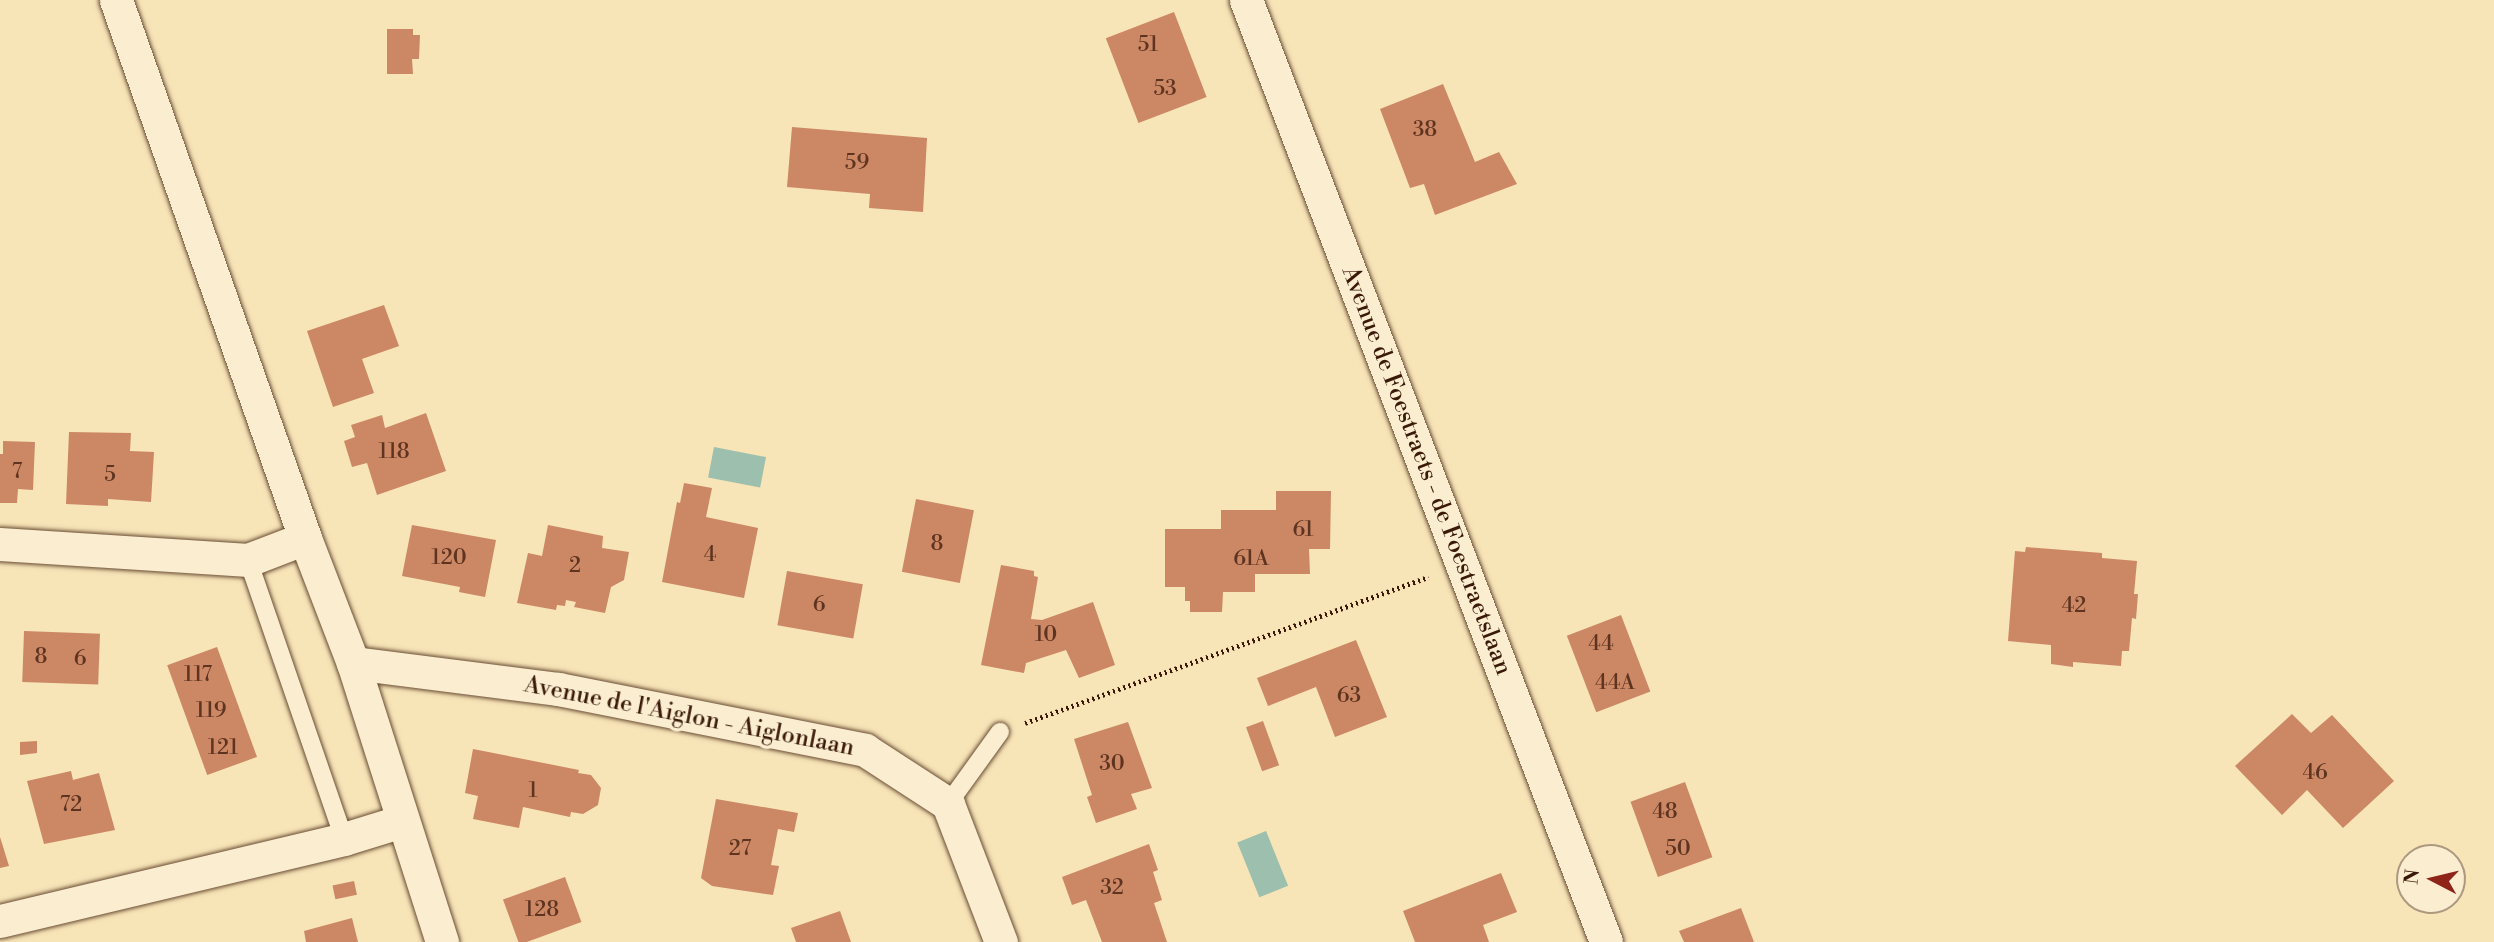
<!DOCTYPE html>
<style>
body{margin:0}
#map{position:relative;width:2494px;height:942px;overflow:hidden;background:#f7e4b7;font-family:"Libre Bodoni",serif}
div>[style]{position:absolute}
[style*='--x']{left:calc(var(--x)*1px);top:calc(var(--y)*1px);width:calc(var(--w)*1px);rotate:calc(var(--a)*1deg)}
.water>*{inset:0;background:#9dbfad;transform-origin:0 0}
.building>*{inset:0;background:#cc8765;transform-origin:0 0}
.path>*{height:4.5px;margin-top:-2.25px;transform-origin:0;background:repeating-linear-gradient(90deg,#3a1909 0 2px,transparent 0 5.5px)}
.roads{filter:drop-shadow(0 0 2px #694c34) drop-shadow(0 0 2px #694c34)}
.lane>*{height:18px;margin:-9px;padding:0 9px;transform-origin:9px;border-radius:9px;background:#faedd0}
.street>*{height:33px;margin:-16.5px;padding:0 16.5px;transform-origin:16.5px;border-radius:16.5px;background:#faedd0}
span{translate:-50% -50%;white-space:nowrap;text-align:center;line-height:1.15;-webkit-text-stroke:7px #faedd0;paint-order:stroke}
.number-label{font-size:21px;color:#5e3420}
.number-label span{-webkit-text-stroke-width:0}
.street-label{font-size:24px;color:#3a1909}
.north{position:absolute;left:2396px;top:844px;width:70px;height:70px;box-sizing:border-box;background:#faedd0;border:2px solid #ad9880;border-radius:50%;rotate:277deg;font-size:19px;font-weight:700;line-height:28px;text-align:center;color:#3a1909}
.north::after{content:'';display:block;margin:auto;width:24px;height:32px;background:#8f2418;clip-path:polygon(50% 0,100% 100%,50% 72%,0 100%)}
</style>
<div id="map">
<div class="water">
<i style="left:714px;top:447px;width:53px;height:31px;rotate:11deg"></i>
<i style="left:1266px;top:831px;width:59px;height:31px;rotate:68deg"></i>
</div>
<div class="building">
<i style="left:1174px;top:12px;width:91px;height:73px;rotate:69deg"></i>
<i style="clip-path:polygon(387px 29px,413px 29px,413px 35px,420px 35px,419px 59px,412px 59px,413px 74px,387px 74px)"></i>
<i style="clip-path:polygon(1443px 84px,1475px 162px,1499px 152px,1517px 184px,1435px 215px,1424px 184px,1410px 188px,1380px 109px)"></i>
<i style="clip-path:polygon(792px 127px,927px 138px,923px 212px,869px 208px,870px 194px,787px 187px)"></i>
<i style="clip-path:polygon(384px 305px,399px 346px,362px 359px,374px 393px,333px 407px,307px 331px)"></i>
<i style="clip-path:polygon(426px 413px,446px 471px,377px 495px,367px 463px,352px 467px,344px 441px,355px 437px,351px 425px,382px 415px,385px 428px)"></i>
<i style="clip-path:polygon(69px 432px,131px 433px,130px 451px,154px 452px,151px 502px,108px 499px,108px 506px,66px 504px)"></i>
<i style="clip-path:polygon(3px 441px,35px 442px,33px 490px,18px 489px,17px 503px,0 503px,0 454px,3px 454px)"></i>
<i style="clip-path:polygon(684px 483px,712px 488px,706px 517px,758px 528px,744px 598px,662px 582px,677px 502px,680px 503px)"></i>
<i style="clip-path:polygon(1276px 491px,1331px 491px,1330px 549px,1309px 549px,1310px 574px,1255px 574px,1255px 592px,1223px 592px,1222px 612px,1190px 612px,1190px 601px,1185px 601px,1185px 587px,1165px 587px,1165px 529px,1221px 529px,1221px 510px,1276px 510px)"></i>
<i style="left:916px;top:499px;width:59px;height:74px;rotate:11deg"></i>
<i style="clip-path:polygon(412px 525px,496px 540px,485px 597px,459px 592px,460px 587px,402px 576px)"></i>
<i style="clip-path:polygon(548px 525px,603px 536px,602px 548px,629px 552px,624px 580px,611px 587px,605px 613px,574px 607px,576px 602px,566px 600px,565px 606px,557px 605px,556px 610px,517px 603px,528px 553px,542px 556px)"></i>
<i style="clip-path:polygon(2026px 547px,2102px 553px,2102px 558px,2137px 561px,2134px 594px,2138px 594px,2136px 619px,2132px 618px,2129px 651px,2122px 651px,2121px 666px,2073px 662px,2073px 667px,2051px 664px,2051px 645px,2008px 641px,2015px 551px,2025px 552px)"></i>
<i style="clip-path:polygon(1001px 565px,1034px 571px,1034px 576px,1038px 577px,1031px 619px,1042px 620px,1093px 602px,1115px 665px,1079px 678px,1066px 650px,1026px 663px,1024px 673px,981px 665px)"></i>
<i style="left:787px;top:571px;width:77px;height:55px;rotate:10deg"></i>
<i style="left:1621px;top:615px;width:82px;height:58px;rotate:69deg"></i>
<i style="left:24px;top:631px;width:76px;height:51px;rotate:2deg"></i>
<i style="clip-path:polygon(1356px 640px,1387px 717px,1335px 737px,1316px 687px,1268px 706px,1257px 678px)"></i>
<i style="left:217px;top:647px;width:117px;height:53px;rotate:70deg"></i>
<i style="clip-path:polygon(2292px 714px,2311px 733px,2332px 715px,2394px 781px,2343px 828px,2307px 790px,2282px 815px,2235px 766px)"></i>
<i style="left:1263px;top:721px;width:47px;height:18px;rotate:70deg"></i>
<i style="clip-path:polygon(1128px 722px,1152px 788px,1131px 794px,1137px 809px,1096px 823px,1087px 797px,1092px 795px,1074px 739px)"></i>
<i style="clip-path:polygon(37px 741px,37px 753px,20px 755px,20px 742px)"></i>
<i style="clip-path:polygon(473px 749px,579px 770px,578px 773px,591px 775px,601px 788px,598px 805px,583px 814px,571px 812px,570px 817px,523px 807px,519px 828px,473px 819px,478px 796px,465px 793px)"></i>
<i style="clip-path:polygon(71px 771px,73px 780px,99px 773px,115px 830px,44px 844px,27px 781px)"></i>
<i style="left:1685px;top:782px;width:80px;height:58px;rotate:70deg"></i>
<i style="clip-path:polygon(716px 799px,798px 813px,794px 832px,778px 829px,771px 865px,779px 866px,773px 895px,712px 886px,701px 878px)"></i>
<i style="clip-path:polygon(0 837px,9px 866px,0 868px)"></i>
<i style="clip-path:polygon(1149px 844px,1158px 870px,1153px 872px,1162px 900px,1154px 903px,1167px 942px,1102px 942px,1086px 900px,1072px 905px,1062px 877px)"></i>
<i style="clip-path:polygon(1501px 873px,1517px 912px,1483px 925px,1489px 942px,1415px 942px,1403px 911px)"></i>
<i style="left:565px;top:877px;width:48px;height:66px;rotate:70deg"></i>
<i style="left:354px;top:881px;width:14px;height:22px;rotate:78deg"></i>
<i style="clip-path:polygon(1741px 908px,1754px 942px,1684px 942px,1679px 931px)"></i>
<i style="clip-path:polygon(840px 911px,851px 942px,796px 942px,791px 928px)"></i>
<i style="clip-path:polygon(352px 918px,358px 942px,306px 942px,304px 931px)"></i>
</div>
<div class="path">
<i style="--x:1025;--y:723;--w:429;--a:-19.9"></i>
</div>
<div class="roads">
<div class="lane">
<i style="--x:248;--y:560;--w:295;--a:71"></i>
<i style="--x:948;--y:804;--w:89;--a:-54.2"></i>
</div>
<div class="street">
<i style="--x:116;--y:0;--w:570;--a:70.64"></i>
<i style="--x:305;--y:538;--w:134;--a:69"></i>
<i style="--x:353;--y:663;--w:293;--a:72.3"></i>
<i style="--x:1246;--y:0;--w:1008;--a:69.08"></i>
<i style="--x:0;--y:544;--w:249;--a:3.7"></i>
<i style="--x:248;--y:560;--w:61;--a:-21.1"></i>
<i style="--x:353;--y:663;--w:207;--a:7.2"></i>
<i style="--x:558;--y:689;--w:313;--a:11.2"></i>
<i style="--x:865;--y:750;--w:99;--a:33"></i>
<i style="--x:948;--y:804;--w:148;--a:69"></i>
<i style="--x:0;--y:921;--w:354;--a:-13.4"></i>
<i style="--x:344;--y:839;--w:61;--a:-17.2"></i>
</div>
</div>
<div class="number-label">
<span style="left:1148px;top:45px">51</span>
<span style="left:1165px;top:89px">53</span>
<span style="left:1425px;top:130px">38</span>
<span style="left:857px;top:163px">59</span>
<span style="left:394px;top:452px">118</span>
<span style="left:17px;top:472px">7</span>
<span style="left:110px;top:475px">5</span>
<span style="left:1303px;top:530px">61</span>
<span style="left:937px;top:544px">8</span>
<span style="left:710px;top:555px">4</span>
<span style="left:449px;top:558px">120</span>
<span style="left:1251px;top:559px">61A</span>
<span style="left:575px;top:566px">2</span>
<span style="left:819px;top:605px">6</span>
<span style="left:2074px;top:606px">42</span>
<span style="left:1046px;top:635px">10</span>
<span style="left:1601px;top:644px">44</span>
<span style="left:41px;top:657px">8</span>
<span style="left:80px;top:659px">6</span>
<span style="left:198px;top:675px">117</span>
<span style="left:1615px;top:683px">44A</span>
<span style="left:1349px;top:696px">63</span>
<span style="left:211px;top:711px">119</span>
<span style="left:223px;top:748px">121</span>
<span style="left:1112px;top:764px">30</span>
<span style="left:2315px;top:773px">46</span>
<span style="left:533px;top:791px">1</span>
<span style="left:71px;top:805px">72</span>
<span style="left:1665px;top:812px">48</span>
<span style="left:740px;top:849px">27</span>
<span style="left:1678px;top:849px">50</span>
<span style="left:1112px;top:888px">32</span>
<span style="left:542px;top:910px">128</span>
</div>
<div class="street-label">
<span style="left:1426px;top:471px;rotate:69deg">Avenue de Foestraets - de Foestraetslaan</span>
<span style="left:689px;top:717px;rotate:11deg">Avenue de l'Aiglon - Aiglonlaan</span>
</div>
<div class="north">N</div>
</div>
